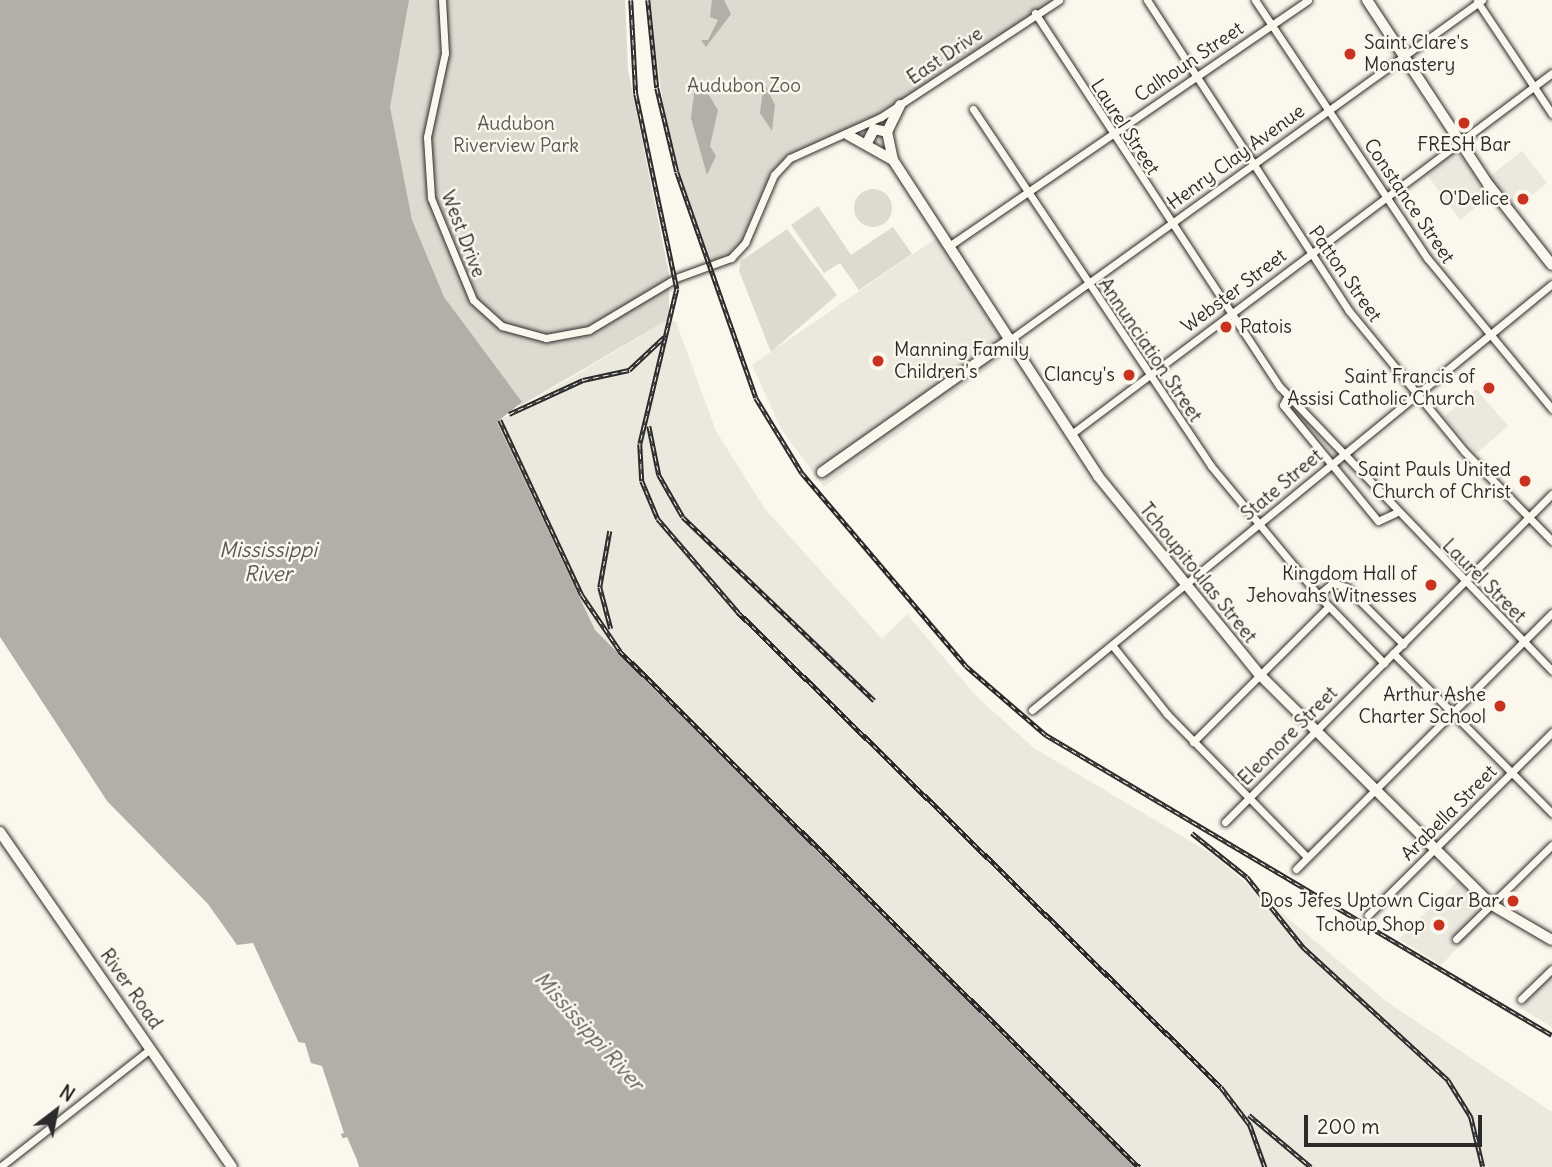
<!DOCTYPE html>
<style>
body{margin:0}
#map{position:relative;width:1552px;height:1167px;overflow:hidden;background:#fbf7ec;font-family:Delius,sans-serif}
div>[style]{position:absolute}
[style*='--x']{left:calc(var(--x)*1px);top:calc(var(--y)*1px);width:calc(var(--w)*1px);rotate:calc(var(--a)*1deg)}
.built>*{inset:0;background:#ebe8de;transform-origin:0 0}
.green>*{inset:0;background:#dddad0}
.round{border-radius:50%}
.water>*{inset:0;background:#b1afa7}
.pier>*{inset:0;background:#fbf7ec}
.roads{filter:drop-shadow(0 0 2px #2b2b2b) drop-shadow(0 0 2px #2b2b2b)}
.street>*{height:7px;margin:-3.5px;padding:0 3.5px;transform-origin:3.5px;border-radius:3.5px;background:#fbf7ec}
.secondary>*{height:10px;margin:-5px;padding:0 5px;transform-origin:5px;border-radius:5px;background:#fbf7ec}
.rail>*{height:4.5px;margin-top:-2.25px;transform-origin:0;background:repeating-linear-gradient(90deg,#fbf7ec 0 5px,#2b2b2b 0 10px);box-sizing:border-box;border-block:2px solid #2b2b2b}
.dots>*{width:19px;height:19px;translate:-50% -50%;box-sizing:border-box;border:4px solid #fbf7ec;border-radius:50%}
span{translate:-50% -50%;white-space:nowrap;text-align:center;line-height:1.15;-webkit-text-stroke:5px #fbf7ec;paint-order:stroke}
.poi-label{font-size:19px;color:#2b2b2b}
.left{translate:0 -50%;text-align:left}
.right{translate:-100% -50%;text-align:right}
.street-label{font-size:19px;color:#2b2b2b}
.park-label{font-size:19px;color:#585754}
.water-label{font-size:21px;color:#5a5956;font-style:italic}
.north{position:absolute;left:21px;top:1076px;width:70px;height:70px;-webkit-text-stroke:5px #fbf7ec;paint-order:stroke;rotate:32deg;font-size:19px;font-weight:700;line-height:28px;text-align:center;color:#2b2b2b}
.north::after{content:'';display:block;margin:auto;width:24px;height:32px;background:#2b2b2b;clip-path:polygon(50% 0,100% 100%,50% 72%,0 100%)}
.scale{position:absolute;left:1304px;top:1115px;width:178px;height:32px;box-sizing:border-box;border:4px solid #2b2b2b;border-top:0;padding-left:9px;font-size:21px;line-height:24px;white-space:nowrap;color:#2b2b2b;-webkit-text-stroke:5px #fbf7ec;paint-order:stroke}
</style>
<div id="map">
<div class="built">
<i style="clip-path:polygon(1456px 149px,1481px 183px,1522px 151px,1547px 183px,1515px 208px,1500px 188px,1460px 220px,1425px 172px)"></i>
<i style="clip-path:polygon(938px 237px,1010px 353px,824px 487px,781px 429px,752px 365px)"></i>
<i style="clip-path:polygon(669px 319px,676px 322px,716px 431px,765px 509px,882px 639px,907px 614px,976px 696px,1034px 748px,1212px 854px,1386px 1001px,1552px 1112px,1552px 1167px,1135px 1167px,595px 630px,497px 422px)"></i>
<i style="left:1476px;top:389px;width:49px;height:42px;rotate:49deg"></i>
<i style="clip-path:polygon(1459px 880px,1494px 911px,1441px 965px,1399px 939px)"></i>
<i style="clip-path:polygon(1552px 972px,1552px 1027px,1518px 1007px)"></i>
</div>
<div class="green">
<i style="clip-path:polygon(409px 0,625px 0,628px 70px,669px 274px,669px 319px,520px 406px,471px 372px,363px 117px)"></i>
<i style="clip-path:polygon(648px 0,1060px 0,870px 123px,808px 147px,774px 175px,745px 243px,731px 258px,708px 266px,668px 137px)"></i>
<i class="round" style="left:854px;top:189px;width:38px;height:38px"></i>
<i style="clip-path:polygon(818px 206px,851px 255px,893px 227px,912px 254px,859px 290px,840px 263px,824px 273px,791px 225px)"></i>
<i style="clip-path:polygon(787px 229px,837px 295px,771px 352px,739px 271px,741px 261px)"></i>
</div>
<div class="water">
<i style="clip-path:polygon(0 0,409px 0,390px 107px,412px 220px,444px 297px,522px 402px,497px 422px,595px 630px,1135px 1167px,356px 1167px,253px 943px,237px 945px,208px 904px,107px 801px,0 637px)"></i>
<i style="clip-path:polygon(712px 0,724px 0,731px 14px,706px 47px,701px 40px,708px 40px,718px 20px,710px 17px)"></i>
<i style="clip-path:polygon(701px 82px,718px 110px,710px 146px,716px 156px,707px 175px,691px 118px,695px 86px)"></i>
<i style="clip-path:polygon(764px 82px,775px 105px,772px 131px,760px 113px)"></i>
</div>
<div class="pier">
<i style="clip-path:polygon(295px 1042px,305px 1043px,311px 1063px,322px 1066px,344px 1133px,336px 1135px)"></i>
<i style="clip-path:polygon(347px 1137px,357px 1160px,359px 1167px,352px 1167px,338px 1140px)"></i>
</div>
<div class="roads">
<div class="street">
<i style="--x:442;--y:0;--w:53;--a:86.8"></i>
<i style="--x:445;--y:53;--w:86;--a:102.1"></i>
<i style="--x:427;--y:137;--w:61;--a:86.2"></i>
<i style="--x:431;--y:198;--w:110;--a:67.6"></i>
<i style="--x:473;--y:300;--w:39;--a:42"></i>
<i style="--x:502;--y:326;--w:46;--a:15.3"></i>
<i style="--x:546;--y:338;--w:44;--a:-10.5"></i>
<i style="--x:589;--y:330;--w:101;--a:-30.9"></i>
<i style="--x:676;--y:278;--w:59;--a:-20"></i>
<i style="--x:731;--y:258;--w:21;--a:-47"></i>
<i style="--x:745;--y:243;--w:74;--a:-66.9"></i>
<i style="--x:774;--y:175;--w:23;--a:-47"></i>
<i style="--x:790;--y:158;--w:100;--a:-24.3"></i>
<i style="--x:881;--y:117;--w:213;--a:-33.3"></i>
<i style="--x:1147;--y:0;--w:371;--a:57"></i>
<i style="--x:1349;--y:311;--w:181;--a:50.6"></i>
<i style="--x:1464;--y:451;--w:126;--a:45.6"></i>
<i style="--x:1255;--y:0;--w:311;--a:56.3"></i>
<i style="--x:1428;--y:259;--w:195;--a:50.4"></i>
<i style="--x:1477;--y:1;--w:136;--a:56.4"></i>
<i style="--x:1035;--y:13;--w:447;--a:56.8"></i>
<i style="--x:1280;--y:387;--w:393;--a:46.2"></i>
<i style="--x:973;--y:109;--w:429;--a:56.3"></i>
<i style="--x:1211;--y:466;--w:168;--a:50.3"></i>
<i style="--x:1318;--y:595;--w:19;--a:-39"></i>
<i style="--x:1333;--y:583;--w:14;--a:17"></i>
<i style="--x:1346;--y:587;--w:81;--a:45"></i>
<i style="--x:949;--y:246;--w:435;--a:-34.4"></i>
<i style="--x:1008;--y:341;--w:584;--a:-35.73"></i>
<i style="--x:1288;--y:395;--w:11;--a:117"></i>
<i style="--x:1283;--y:405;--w:150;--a:50.7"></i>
<i style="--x:1378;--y:521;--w:19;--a:-25"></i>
<i style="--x:1070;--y:435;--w:603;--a:-36.91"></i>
<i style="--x:1318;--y:595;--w:95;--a:45.9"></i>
<i style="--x:1112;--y:645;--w:88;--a:51.4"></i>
<i style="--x:1167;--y:714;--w:200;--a:45.6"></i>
<i style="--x:1393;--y:653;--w:226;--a:45.2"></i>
<i style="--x:1032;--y:710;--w:672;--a:-39.33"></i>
<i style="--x:1193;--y:742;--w:191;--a:-45"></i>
<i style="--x:1225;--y:822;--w:463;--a:-45.1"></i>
<i style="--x:1296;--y:869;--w:362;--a:-45"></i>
<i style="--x:1368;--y:915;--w:260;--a:-44.8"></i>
<i style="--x:1456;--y:939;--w:134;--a:-44.4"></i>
<i style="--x:1521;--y:999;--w:43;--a:-44.1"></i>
<i style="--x:0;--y:1167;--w:191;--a:-38.2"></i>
</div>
<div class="secondary">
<i style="--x:1367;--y:0;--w:220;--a:56.7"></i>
<i style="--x:1488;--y:184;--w:103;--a:51.7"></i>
<i style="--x:848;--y:135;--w:51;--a:29.1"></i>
<i style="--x:893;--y:160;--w:377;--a:57"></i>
<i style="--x:1098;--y:476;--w:255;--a:50.9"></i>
<i style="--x:1259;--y:674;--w:328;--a:44.8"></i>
<i style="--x:1492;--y:905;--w:69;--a:30.3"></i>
<i style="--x:868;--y:141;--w:13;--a:-63"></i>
<i style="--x:874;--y:129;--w:13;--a:13"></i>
<i style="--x:893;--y:160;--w:29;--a:-102"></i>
<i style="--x:887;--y:132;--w:30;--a:-64"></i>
<i style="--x:822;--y:472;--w:228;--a:-35.2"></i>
<i style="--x:0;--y:832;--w:407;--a:55.3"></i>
</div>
</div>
<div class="rail">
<i style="--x:631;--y:0;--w:94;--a:87"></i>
<i style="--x:636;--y:94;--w:199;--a:78.1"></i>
<i style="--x:677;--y:289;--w:159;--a:103.4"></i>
<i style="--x:640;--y:444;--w:37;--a:87"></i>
<i style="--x:642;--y:481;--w:41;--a:67.2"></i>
<i style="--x:658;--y:519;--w:123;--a:49.3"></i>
<i style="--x:738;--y:612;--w:677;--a:44.52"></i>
<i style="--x:1221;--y:1087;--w:48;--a:52.7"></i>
<i style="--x:1250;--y:1125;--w:45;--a:70.3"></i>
<i style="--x:648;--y:0;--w:88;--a:84.2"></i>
<i style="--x:657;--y:88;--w:86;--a:76.6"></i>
<i style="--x:677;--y:172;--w:239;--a:70.7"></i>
<i style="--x:756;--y:398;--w:88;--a:58.5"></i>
<i style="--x:802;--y:473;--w:253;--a:49.6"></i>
<i style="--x:966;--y:666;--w:106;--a:40.8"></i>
<i style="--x:1046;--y:735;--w:588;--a:30.66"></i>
<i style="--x:509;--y:414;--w:81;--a:-24.7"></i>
<i style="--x:583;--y:380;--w:47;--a:-12.3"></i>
<i style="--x:629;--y:370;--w:48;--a:-43.3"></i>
<i style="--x:500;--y:420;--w:193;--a:64.9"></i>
<i style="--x:582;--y:595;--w:68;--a:55.8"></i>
<i style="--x:620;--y:651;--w:732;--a:44.83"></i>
<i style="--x:649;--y:426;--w:50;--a:78.5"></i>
<i style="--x:659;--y:475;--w:48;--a:60.3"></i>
<i style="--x:683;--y:517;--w:265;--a:43.8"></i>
<i style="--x:610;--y:531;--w:57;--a:100.1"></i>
<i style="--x:600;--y:587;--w:43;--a:75.3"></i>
<i style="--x:1192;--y:833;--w:70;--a:38.7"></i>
<i style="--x:1247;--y:877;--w:90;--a:51.3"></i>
<i style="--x:1303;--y:947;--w:197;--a:42.5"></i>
<i style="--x:1448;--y:1080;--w:44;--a:58.1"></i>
<i style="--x:1471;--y:1117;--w:51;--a:76.5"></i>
<i style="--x:1249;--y:1115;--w:81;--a:40"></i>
</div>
<div class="dots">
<i style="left:1350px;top:54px;background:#c8321e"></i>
<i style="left:1464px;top:123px;background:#c8321e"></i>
<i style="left:1523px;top:199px;background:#c8321e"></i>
<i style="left:1226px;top:327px;background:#c8321e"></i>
<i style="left:878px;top:361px;background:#c8321e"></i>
<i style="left:1129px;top:375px;background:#c8321e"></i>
<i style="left:1489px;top:388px;background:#c8321e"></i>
<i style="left:1525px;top:481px;background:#c8321e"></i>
<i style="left:1431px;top:585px;background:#c8321e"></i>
<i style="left:1500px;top:706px;background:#c8321e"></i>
<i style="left:1513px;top:901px;background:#c8321e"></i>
<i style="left:1439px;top:925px;background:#c8321e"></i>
</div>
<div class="poi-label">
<span class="left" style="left:1364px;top:54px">Saint Clare's<br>Monastery</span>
<span style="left:1464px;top:145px">FRESH Bar</span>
<span class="right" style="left:1509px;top:199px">O'Delice</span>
<span class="left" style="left:1240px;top:327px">Patois</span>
<span class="left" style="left:894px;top:361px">Manning Family<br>Children's</span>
<span class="right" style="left:1115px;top:375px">Clancy's</span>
<span class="right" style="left:1475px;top:388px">Saint Francis of<br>Assisi Catholic Church</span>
<span class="right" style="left:1511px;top:481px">Saint Pauls United<br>Church of Christ</span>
<span class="right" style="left:1417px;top:585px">Kingdom Hall of<br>Jehovahs Witnesses</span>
<span class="right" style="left:1486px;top:706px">Arthur Ashe<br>Charter School</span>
<span class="right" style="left:1499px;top:901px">Dos Jefes Uptown Cigar Bar</span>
<span class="right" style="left:1425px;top:925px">Tchoup Shop</span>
</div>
<div class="street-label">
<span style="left:945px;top:56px;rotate:-34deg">East Drive</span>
<span style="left:1189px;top:62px;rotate:-34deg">Calhoun Street</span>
<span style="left:1125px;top:127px;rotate:57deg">Laurel Street</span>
<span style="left:1236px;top:157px;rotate:-36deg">Henry Clay Avenue</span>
<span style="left:1409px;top:201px;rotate:56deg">Constance Street</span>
<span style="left:463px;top:234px;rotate:69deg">West Drive</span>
<span style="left:1345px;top:274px;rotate:55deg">Patton Street</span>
<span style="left:1234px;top:291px;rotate:-37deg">Webster Street</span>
<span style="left:1150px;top:350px;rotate:56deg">Annunciation Street</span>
<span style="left:1282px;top:485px;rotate:-40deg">State Street</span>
<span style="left:1198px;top:573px;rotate:51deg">Tchoupitoulas Street</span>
<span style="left:1484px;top:581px;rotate:45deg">Laurel Street</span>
<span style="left:1288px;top:736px;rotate:-45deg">Eleonore Street</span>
<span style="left:1449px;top:813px;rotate:-45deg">Arabella Street</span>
<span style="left:131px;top:989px;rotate:55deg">River Road</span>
</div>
<div class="park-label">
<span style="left:744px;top:86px">Audubon Zoo</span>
<span style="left:516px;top:135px">Audubon<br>Riverview Park</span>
</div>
<div class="water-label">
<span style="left:268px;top:562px">Mississippi<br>River</span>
<span style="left:589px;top:1031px;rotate:48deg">Mississippi River</span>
</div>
<div class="north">N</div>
<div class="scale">200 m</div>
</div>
